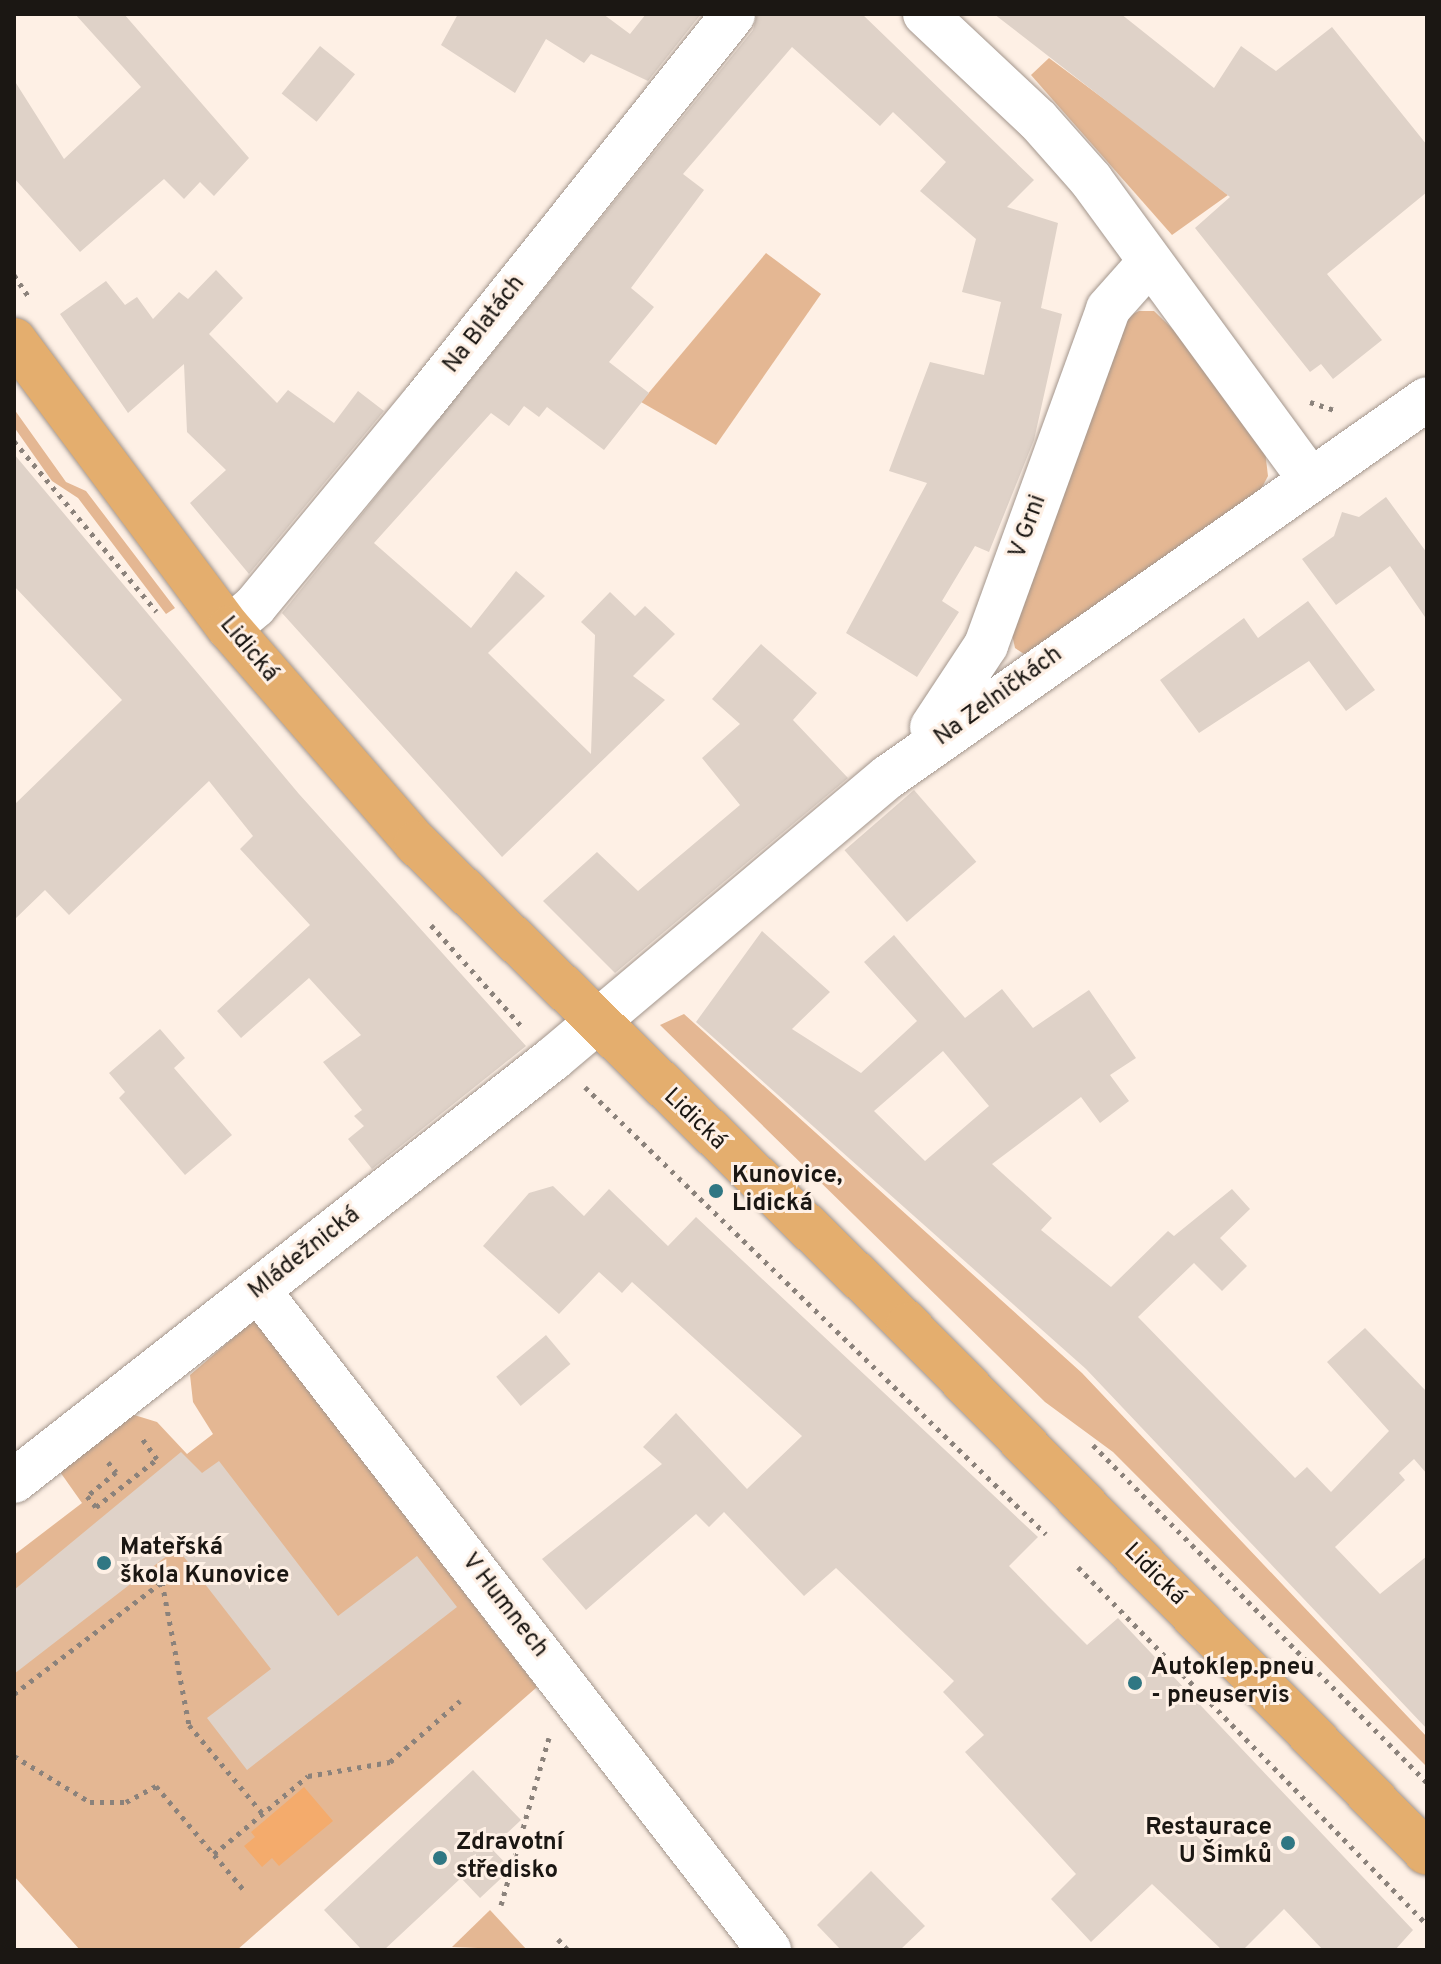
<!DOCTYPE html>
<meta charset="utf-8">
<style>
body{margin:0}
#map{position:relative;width:1441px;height:1964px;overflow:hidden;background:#fef0e5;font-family:Overpass,sans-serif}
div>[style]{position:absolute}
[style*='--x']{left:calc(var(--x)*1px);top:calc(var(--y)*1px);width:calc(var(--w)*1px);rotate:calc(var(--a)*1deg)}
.green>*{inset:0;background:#e4b793}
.water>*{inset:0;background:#f4ab6c}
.building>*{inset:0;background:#dfd2c8;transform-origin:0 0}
.path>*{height:5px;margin-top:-2.5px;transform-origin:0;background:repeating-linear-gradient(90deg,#8b827b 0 4px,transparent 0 10px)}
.roads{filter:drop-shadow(0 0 2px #a3968d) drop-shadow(0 0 2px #a3968d)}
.minor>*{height:44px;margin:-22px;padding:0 22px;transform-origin:22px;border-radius:22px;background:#fff}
.major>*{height:44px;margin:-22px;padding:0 22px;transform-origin:22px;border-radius:22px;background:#e4ae6e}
.dots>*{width:22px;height:22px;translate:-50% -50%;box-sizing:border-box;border:4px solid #fef0e5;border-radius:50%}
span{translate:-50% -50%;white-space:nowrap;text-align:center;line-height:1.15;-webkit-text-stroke:6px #fef0e5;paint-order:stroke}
.street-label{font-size:24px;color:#1b1713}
.poi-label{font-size:24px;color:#1b1713;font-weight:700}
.left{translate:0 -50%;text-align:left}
.right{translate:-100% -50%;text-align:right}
.frame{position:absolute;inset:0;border:16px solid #1b1713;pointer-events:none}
</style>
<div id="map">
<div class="green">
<i style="clip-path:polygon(1049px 58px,1159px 140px,1228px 195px,1172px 235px,1031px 75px)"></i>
<i style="clip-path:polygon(766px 253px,821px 294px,716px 445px,641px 402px)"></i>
<i style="clip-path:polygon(1139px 311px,1154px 311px,1186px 342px,1265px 451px,1268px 476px,1258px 495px,1027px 656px,1015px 648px,1011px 630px,1129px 316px)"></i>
<i style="clip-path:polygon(14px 409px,66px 482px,86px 491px,175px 608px,166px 614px,78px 498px,52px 481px,14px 427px)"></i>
<i style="clip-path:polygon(684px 1014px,1082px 1373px,1427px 1737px,1427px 1767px,1113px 1452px,1045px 1402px,660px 1025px)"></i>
<i style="clip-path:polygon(254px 1320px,537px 1687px,237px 1950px,80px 1950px,14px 1876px,14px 1555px,82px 1503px,58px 1469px,131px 1414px,157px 1422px,187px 1454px,213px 1434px,193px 1402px,190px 1375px)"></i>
<i style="clip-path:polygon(490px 1910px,527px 1950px,452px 1947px)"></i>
</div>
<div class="water">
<i style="clip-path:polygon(304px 1787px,333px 1821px,279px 1866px,272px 1858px,262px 1867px,244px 1846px,255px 1837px,251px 1832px)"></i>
</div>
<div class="building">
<i style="clip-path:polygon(75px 14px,124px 14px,249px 158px,214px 196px,200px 182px,184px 199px,164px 179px,80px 252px,14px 178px,14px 80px,64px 159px,141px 87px)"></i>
<i style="clip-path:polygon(458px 14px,603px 14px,630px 34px,646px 14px,701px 14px,648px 81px,591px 54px,584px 63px,546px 39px,515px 93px,441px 45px)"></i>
<i style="clip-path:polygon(757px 14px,862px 14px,1034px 180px,1007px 207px,1058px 223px,1041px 308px,1062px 314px,1034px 440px,989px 552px,975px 546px,942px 601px,959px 612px,917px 677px,846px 633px,927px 483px,889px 471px,930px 362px,984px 375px,1001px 302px,962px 292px,976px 239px,920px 191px,946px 162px,893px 112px,880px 126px,792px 47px,683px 174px,704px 190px,631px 288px,654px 307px,609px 362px,649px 393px,604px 450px,547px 407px,539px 417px,524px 406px,509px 426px,491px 413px,374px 543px,471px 628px,516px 571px,545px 596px,488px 653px,591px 754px,595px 635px,581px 622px,610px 592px,635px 616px,645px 606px,675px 634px,633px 676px,665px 700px,502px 857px,282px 613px,753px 30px)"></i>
<i style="clip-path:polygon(994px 14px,1121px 14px,1214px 88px,1241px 46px,1276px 71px,1332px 27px,1427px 145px,1427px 192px,1327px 274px,1382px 340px,1333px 379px,1321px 364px,1310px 372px,1195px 228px,1230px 197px)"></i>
<i style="left:320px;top:46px;width:45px;height:61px;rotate:39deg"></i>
<i style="clip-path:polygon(216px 270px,243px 298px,209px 334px,277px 403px,288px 390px,334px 423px,358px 391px,384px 411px,249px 574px,190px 503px,226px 470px,187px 432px,184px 364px,128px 413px,60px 314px,106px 281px,125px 305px,137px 297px,153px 319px,179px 292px,188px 299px)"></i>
<i style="clip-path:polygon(14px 454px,299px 794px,526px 1046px,372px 1169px,348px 1139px,364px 1126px,354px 1116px,362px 1110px,323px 1062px,361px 1035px,309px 978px,241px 1038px,217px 1011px,310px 925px,240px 849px,253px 836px,209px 781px,69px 915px,45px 890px,14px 920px,14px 805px,122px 700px,14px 586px)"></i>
<i style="clip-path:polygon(1386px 497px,1427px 553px,1427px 620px,1390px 566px,1336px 605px,1302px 559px,1334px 536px,1342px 512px,1359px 517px)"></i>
<i style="clip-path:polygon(1308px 601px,1375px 690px,1346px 711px,1309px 661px,1199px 733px,1160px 680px,1244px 618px,1258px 638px)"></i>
<i style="clip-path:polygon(761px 644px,817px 693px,793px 720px,848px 778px,615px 973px,543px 901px,597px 852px,638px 891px,740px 805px,702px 758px,740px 724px,712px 699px)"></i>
<i style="left:914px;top:790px;width:95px;height:92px;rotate:49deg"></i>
<i style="clip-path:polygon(evenodd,762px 931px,830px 992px,792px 1029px,861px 1073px,917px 1021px,864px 962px,894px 935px,965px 1018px,1002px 989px,1033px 1028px,1089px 990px,1136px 1058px,1110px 1075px,1129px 1101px,1100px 1123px,1081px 1097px,992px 1164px,1052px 1218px,1041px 1230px,1111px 1287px,1168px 1231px,1174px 1236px,1232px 1189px,1250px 1209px,1220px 1238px,1247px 1266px,1222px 1291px,1194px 1263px,1138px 1317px,1295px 1478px,1307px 1467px,1331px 1492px,1389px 1431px,1327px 1362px,1365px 1328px,1427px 1392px,1427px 1474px,1414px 1459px,1399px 1473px,1405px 1480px,1335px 1547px,1380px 1594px,1427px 1556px,1427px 1729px,1086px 1369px,696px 1022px,762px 931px,943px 1051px,989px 1106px,925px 1161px,874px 1111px,943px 1051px)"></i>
<i style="clip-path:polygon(160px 1029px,185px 1058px,174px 1068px,232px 1135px,185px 1175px,119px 1098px,125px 1092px,109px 1073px)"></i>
<i style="clip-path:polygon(553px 1186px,584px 1216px,609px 1189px,668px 1246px,696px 1217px,1038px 1537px,1009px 1566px,1048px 1606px,1087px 1645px,1118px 1618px,1413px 1930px,1395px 1950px,1323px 1950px,1284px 1909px,1243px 1950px,1222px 1950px,1152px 1884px,1091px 1942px,1051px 1899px,1076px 1874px,965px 1752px,984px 1735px,943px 1692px,954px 1681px,836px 1568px,804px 1596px,724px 1512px,709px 1527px,696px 1514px,586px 1610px,542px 1559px,662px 1464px,643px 1447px,676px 1413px,747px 1489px,802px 1436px,632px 1282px,622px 1293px,599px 1272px,559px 1314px,483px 1246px,529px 1193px)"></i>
<i style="left:546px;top:1335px;width:38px;height:65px;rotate:50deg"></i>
<i style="clip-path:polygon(181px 1452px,202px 1473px,219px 1461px,338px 1616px,417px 1556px,457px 1607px,247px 1770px,207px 1718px,271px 1669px,177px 1548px,14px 1674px,14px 1590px)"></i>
<i style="clip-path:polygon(473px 1770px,521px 1820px,491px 1848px,511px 1869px,480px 1898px,461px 1878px,384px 1950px,362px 1950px,324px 1910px)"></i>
<i style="clip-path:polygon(871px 1871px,925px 1926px,900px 1950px,841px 1950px,817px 1925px)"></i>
</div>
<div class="path">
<i style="--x:14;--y:275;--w:27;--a:56"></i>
<i style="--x:1310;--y:402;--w:26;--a:18"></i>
<i style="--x:14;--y:441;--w:222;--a:50.1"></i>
<i style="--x:431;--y:925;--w:138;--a:48.2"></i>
<i style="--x:585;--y:1087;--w:642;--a:44.12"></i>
<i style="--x:1093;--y:1445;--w:474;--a:45.3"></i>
<i style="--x:108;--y:1462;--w:13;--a:51"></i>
<i style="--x:116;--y:1472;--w:38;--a:140"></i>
<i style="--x:87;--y:1496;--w:14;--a:51"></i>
<i style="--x:96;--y:1507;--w:78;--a:-38.2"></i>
<i style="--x:157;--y:1459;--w:29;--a:-126"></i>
<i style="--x:1078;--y:1567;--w:500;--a:45.7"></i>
<i style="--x:14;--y:1694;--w:186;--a:-37.1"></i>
<i style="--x:162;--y:1582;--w:146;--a:79.3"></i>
<i style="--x:189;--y:1725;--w:116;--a:50.3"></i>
<i style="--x:14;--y:1756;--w:89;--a:31.2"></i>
<i style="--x:90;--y:1802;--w:36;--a:0"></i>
<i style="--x:126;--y:1802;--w:34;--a:-28"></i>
<i style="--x:156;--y:1786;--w:135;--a:49.8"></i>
<i style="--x:214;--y:1854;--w:122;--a:-39.7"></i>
<i style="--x:308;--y:1776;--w:83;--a:-9.7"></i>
<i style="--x:390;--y:1762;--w:93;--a:-41.1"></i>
<i style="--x:501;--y:1905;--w:174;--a:-74"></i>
<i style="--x:558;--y:1939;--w:15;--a:48"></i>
</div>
<div class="roads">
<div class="minor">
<i style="--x:925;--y:14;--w:155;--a:43.2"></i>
<i style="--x:1038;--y:120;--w:80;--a:48.5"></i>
<i style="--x:1091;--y:180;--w:367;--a:53.8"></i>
<i style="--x:229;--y:628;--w:34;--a:-40"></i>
<i style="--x:255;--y:606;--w:264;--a:-50.4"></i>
<i style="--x:423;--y:403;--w:497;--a:-51.4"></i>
<i style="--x:932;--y:727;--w:98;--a:-56.6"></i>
<i style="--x:986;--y:645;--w:357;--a:-70"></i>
<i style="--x:1108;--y:309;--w:59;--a:-48.4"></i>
<i style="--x:258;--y:1290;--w:835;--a:52.25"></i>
<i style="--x:14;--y:1481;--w:686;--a:-38.07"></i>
<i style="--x:554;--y:1058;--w:436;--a:-40.1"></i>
<i style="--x:888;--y:777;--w:658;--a:-35.04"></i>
</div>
<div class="major">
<i style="--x:14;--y:340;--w:359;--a:53.3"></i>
<i style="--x:229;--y:628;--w:285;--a:49"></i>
<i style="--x:416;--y:843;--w:689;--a:44.41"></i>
<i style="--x:908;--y:1325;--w:740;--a:45.49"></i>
</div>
</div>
<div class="dots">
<i style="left:716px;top:1191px;background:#307783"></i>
<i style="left:104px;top:1563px;background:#307783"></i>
<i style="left:1135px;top:1683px;background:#307783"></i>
<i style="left:1288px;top:1843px;background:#307783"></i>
<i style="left:440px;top:1858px;background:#307783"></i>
</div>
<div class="street-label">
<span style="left:485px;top:325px;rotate:-52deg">Na Blatách</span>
<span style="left:1029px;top:527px;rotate:-70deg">V Grni</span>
<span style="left:248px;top:650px;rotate:50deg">Lidická</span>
<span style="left:999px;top:697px;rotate:-36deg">Na Zelničkách</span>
<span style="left:694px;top:1120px;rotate:44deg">Lidická</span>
<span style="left:305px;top:1254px;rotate:-38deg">Mládežnická</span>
<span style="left:1154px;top:1575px;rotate:45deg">Lidická</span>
<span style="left:504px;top:1606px;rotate:52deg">V Humnech</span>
</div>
<div class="poi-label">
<span class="left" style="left:732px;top:1191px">Kunovice,<br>Lidická</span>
<span class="left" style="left:120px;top:1563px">Mateřská<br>škola Kunovice</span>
<span class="left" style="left:1151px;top:1683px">Autoklep.pneu<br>- pneuservis</span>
<span class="right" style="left:1272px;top:1843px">Restaurace<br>U Šimků</span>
<span class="left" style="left:456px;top:1858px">Zdravotní<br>středisko</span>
</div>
<div class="frame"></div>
</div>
